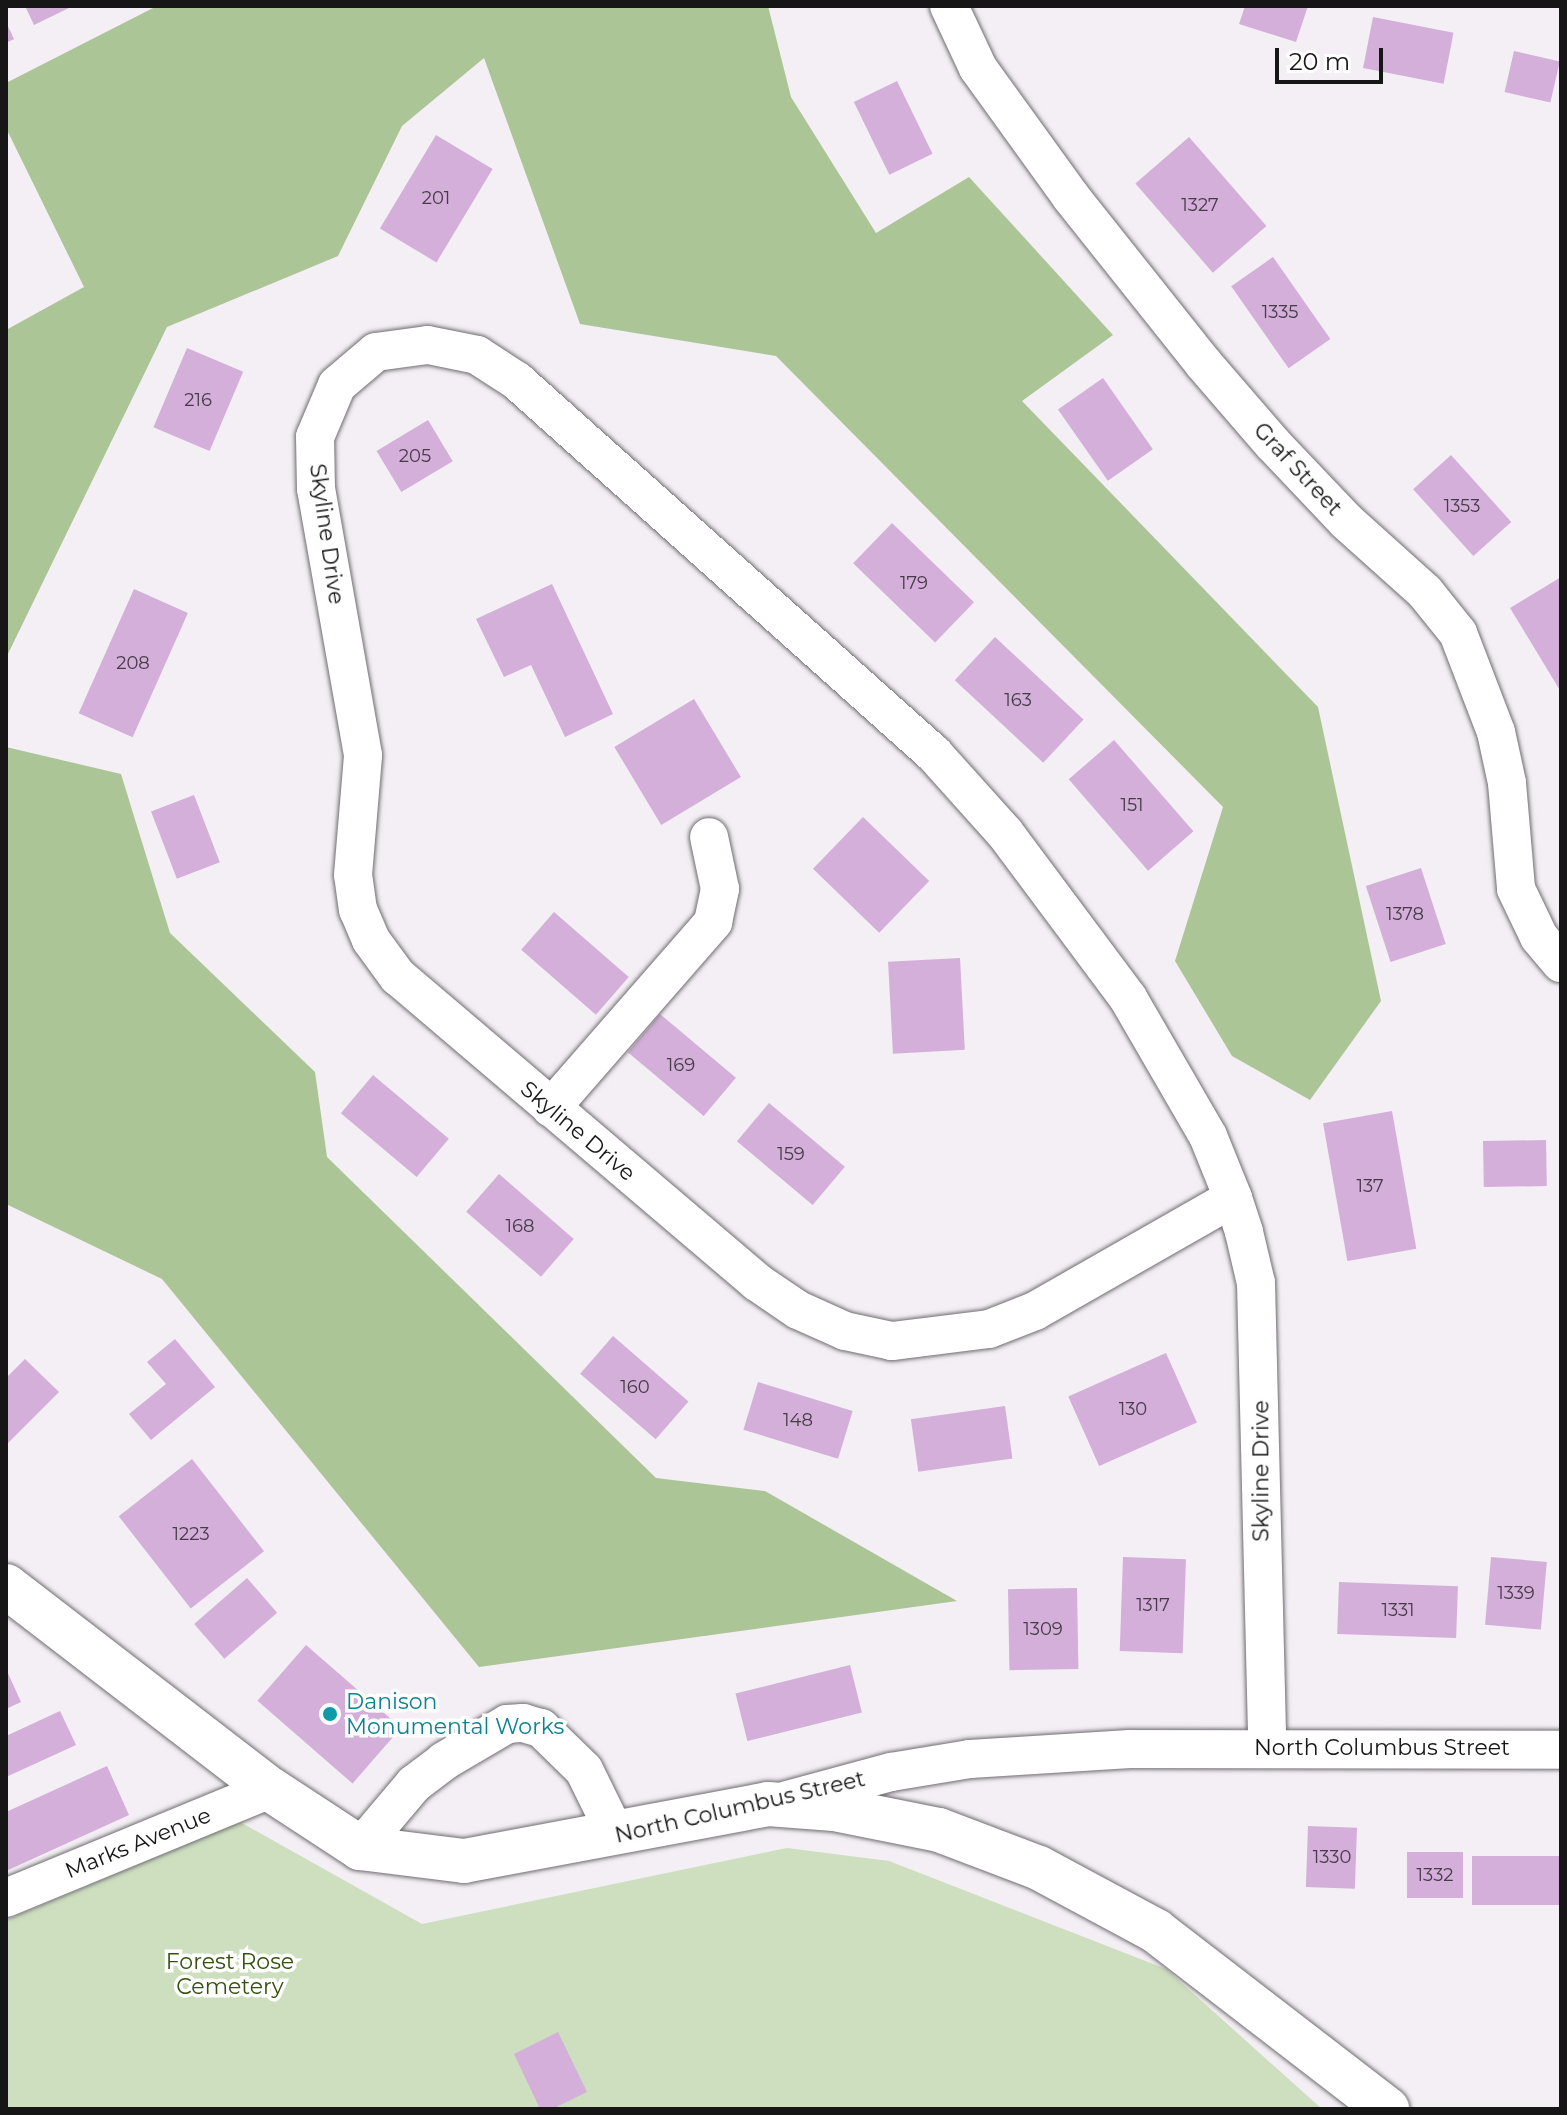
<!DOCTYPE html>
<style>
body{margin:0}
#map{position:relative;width:1567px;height:2115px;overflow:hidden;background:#f3eff4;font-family:Montserrat,sans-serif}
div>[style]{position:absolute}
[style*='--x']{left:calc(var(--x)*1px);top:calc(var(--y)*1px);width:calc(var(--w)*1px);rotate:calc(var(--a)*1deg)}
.green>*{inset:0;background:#cddfbf}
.forest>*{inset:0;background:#acc596}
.building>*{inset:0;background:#d3afda;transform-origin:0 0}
.roads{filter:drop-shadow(0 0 2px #706d71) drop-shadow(0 0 2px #706d71)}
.minor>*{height:38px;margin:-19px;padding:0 19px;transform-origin:19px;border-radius:19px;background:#fff}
.major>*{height:44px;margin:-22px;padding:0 22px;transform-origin:22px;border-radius:22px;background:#fff}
.dots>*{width:22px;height:22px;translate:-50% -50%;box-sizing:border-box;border:4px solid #fffeff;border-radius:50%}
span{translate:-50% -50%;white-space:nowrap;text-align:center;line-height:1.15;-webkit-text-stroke:7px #fffeff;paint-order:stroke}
.number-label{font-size:18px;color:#463c48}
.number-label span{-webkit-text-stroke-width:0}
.street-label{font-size:22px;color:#171617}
.culture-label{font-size:22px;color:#0d838f}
.left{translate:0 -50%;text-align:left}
.park-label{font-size:22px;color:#33520c}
.frame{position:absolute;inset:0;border:8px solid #171617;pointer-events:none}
.scale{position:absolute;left:1275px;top:48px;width:108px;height:36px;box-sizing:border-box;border:4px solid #171617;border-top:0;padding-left:10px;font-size:24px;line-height:28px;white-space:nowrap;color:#171617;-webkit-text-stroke:6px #fffeff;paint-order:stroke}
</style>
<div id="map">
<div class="green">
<i style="clip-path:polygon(240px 1822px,422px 1924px,787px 1848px,889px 1861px,1166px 1969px,1322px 2109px,6px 2109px,6px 1920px)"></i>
</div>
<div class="forest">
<i style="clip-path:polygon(157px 6px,768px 6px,791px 97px,876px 233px,969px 177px,1113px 335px,1022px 401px,1318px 707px,1381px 1001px,1310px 1100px,1232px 1056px,1175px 961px,1223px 807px,776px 356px,580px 324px,484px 58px,402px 126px,338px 256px,167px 327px,6px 658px,6px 330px,84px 287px,6px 128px,6px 83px)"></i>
<i style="clip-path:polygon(6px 747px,121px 774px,170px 933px,315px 1072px,327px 1157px,656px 1478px,765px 1491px,957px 1601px,479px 1667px,162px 1279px,6px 1204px)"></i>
</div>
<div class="building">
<i style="clip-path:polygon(25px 6px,73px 6px,34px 25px)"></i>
<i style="clip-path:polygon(1245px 6px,1308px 6px,1296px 42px,1239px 24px)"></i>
<i style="left:1373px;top:17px;width:82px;height:52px;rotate:11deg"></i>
<i style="clip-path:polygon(6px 22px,14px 39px,6px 43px)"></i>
<i style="left:1514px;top:51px;width:47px;height:42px;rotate:13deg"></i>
<i style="left:897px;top:81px;width:81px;height:48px;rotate:64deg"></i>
<i style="left:436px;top:135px;width:66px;height:109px;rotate:31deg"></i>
<i style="left:1189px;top:137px;width:118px;height:71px;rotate:49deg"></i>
<i style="left:1273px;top:257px;width:100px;height:51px;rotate:55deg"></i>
<i style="left:187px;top:348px;width:61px;height:86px;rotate:23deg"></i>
<i style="left:1103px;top:378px;width:87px;height:55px;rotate:55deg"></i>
<i style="left:428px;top:420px;width:48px;height:60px;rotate:59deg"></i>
<i style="left:1451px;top:455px;width:90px;height:51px;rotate:48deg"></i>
<i style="left:892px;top:523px;width:114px;height:56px;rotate:44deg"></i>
<i style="clip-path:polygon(1561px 577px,1561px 692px,1510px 608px)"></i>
<i style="clip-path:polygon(552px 584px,613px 714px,565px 737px,531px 665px,504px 677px,476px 619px)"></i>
<i style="left:134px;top:589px;width:59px;height:136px;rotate:24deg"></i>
<i style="left:995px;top:637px;width:121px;height:59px;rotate:43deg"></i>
<i style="left:694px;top:699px;width:91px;height:93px;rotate:59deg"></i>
<i style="left:1114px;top:740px;width:121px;height:60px;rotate:49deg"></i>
<i style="left:194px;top:795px;width:72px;height:46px;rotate:69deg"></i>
<i style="left:863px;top:817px;width:92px;height:72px;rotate:44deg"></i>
<i style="left:1421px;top:868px;width:80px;height:58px;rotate:72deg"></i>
<i style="left:554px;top:912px;width:99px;height:50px;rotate:41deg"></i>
<i style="left:960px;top:958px;width:92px;height:72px;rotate:87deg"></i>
<i style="left:660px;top:1014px;width:99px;height:50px;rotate:40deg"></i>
<i style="left:373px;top:1075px;width:99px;height:50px;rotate:40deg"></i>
<i style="left:769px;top:1103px;width:99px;height:50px;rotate:40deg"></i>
<i style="left:1392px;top:1111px;width:140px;height:70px;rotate:80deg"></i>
<i style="left:1546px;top:1140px;width:46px;height:63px;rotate:89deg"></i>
<i style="left:499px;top:1174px;width:99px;height:50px;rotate:41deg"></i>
<i style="left:613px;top:1336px;width:100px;height:50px;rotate:41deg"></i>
<i style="clip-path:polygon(175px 1339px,215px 1387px,151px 1440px,129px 1414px,166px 1384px,147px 1362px)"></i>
<i style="left:1166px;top:1353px;width:76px;height:107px;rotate:66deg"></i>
<i style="clip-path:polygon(25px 1359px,59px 1392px,6px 1445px,6px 1378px)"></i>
<i style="left:758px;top:1382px;width:99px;height:50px;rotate:17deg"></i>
<i style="left:1005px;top:1406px;width:53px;height:95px;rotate:82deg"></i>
<i style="left:192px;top:1459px;width:117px;height:93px;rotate:52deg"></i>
<i style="left:1123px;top:1557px;width:63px;height:94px;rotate:2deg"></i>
<i style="left:1491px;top:1557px;width:56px;height:68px;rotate:5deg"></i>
<i style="left:247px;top:1578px;width:46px;height:70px;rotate:49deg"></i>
<i style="left:1339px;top:1582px;width:119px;height:52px;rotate:2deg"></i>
<i style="left:1077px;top:1588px;width:81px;height:69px;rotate:89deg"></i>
<i style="left:306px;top:1645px;width:126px;height:74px;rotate:41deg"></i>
<i style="left:850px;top:1665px;width:49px;height:118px;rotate:76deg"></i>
<i style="clip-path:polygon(6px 1669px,21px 1702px,6px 1709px)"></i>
<i style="clip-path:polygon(60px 1711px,76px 1745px,6px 1777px,6px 1736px)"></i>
<i style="clip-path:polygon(107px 1766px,129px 1815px,6px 1871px,6px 1812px)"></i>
<i style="left:1308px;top:1826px;width:49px;height:61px;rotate:2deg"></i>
<i style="left:1407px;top:1852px;width:56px;height:46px"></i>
<i style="left:1561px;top:1856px;width:49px;height:89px;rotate:90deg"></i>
<i style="clip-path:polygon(558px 2032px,587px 2092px,552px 2109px,540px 2109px,514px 2054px)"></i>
</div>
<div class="roads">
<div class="minor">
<i style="--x:949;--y:6;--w:68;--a:64.9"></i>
<i style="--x:978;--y:68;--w:159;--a:54.2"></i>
<i style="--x:1071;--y:197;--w:212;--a:51.5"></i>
<i style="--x:1203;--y:363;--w:107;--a:49.2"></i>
<i style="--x:1273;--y:444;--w:106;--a:46.5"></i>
<i style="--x:1346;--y:521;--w:106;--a:41.9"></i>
<i style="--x:1425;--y:592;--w:53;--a:51.2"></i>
<i style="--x:1458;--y:633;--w:106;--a:69"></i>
<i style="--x:1496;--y:732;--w:52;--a:77.8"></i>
<i style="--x:1507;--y:783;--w:106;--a:85.1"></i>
<i style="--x:1516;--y:889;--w:53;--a:64.4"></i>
<i style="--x:1539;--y:937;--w:34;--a:50"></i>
<i style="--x:551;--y:1108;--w:247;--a:-48.9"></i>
<i style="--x:713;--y:922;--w:34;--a:-78"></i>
<i style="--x:720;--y:889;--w:53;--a:-101.9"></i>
<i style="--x:1233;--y:1198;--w:228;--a:150.3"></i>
<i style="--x:1035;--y:1311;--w:49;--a:158.6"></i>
<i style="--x:989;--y:1329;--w:98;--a:172.9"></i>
<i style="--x:892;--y:1341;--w:48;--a:-168"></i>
<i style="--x:845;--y:1331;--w:51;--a:-155.9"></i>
<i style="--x:798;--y:1310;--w:50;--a:-145.7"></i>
<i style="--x:757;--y:1282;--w:471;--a:-139.6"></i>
<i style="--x:398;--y:977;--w:46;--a:-126.1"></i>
<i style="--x:371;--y:940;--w:33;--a:-113"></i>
<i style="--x:358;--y:910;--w:35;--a:-98"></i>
<i style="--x:353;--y:875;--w:120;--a:-85.2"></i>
<i style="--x:363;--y:755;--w:270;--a:-100"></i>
<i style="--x:316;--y:489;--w:52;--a:-91.1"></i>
<i style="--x:315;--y:437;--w:56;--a:-67.1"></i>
<i style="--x:337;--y:385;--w:51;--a:-40.2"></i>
<i style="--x:376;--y:352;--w:52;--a:-7.7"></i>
<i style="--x:428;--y:345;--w:50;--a:11.5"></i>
<i style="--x:477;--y:355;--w:48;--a:33"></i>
<i style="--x:517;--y:381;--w:559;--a:41.81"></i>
<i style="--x:934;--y:754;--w:106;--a:48.1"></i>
<i style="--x:1005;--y:833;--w:206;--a:53.3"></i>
<i style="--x:1128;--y:998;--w:160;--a:59.9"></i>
<i style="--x:1208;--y:1136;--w:67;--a:68"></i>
<i style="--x:1233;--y:1198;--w:36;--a:72"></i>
<i style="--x:1244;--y:1232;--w:52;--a:76.8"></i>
<i style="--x:1256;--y:1283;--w:464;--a:88.6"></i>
<i style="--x:787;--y:1800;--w:108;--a:-15.1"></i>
<i style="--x:891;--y:1772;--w:80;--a:-9.3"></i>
<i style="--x:970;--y:1759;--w:160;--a:-3.6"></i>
<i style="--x:1130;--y:1749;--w:431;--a:0.1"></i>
<i style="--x:360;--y:1848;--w:84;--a:-49.8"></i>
<i style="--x:414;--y:1784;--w:38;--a:-37"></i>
<i style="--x:444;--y:1761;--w:73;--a:-30.4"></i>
<i style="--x:507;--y:1724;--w:16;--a:-4"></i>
<i style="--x:523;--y:1723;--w:19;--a:16"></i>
<i style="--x:541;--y:1728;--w:60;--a:44.3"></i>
<i style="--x:584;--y:1770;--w:72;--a:63.8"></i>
<i style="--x:6;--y:1898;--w:286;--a:-22.4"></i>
</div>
<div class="major">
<i style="--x:6;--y:1586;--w:333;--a:37.6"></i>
<i style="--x:270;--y:1789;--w:108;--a:33.2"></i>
<i style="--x:360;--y:1848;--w:105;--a:7.1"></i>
<i style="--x:464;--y:1861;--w:309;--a:-10.6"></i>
<i style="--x:768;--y:1804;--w:66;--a:4.3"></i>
<i style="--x:834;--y:1809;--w:107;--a:11.3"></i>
<i style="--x:939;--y:1830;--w:107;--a:20.8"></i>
<i style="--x:1039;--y:1868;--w:133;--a:28.3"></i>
<i style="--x:1156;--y:1931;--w:292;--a:37.6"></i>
</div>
</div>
<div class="dots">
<i style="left:330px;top:1714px;background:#0f9aa8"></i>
</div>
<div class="number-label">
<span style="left:436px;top:198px">201</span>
<span style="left:1200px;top:205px">1327</span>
<span style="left:1280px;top:312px">1335</span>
<span style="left:198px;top:400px">216</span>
<span style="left:415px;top:456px">205</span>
<span style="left:1462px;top:506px">1353</span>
<span style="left:914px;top:583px">179</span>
<span style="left:133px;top:663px">208</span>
<span style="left:1018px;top:700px">163</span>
<span style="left:1132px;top:805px">151</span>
<span style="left:1405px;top:914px">1378</span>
<span style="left:681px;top:1065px">169</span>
<span style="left:791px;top:1154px">159</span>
<span style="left:1370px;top:1186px">137</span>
<span style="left:520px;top:1226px">168</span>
<span style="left:635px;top:1387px">160</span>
<span style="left:1133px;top:1409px">130</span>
<span style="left:798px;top:1420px">148</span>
<span style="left:191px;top:1534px">1223</span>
<span style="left:1516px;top:1593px">1339</span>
<span style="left:1153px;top:1605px">1317</span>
<span style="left:1398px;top:1610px">1331</span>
<span style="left:1043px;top:1629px">1309</span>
<span style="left:1332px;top:1857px">1330</span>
<span style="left:1435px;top:1875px">1332</span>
</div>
<div class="street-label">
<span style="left:1298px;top:469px;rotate:47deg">Graf Street</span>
<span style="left:327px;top:534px;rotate:82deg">Skyline Drive</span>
<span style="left:578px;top:1131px;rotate:40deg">Skyline Drive</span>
<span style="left:1261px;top:1471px;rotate:-90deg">Skyline Drive</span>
<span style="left:1382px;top:1748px">North Columbus Street</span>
<span style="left:740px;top:1807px;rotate:-13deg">North Columbus Street</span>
<span style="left:138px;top:1843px;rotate:-22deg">Marks Avenue</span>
</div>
<div class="culture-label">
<span class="left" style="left:346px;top:1714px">Danison<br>Monumental Works</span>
</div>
<div class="park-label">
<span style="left:230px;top:1974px">Forest Rose<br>Cemetery</span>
</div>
<div class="frame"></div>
<div class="scale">20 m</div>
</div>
